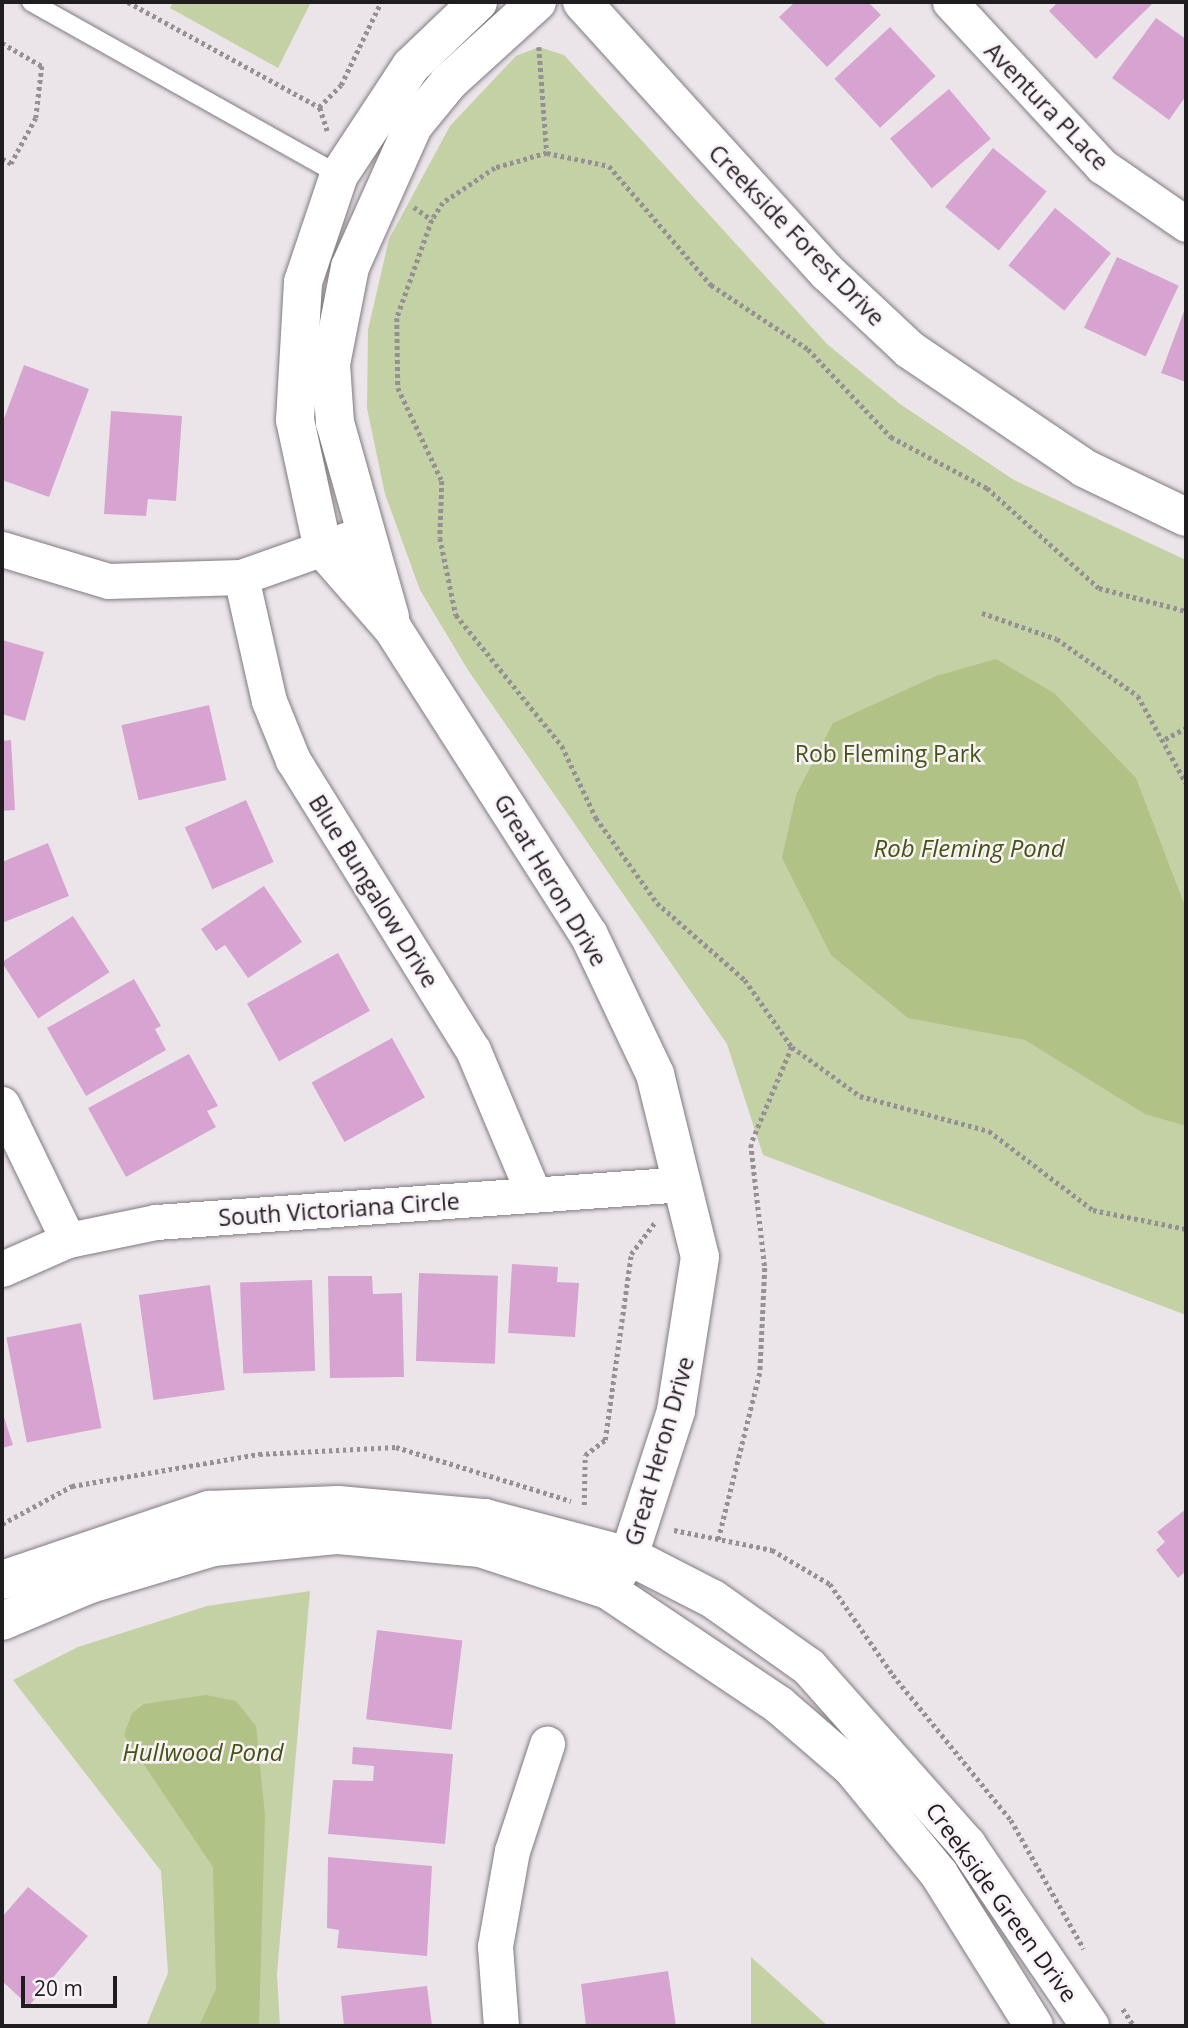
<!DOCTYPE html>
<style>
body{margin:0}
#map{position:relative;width:1188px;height:2028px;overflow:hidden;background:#ebe5ea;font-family:"Open Sans",sans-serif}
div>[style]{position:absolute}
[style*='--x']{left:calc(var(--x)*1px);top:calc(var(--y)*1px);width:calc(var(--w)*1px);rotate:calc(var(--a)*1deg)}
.green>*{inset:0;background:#c4d1a5}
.water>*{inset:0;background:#b0c285}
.building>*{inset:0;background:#d7a4d1;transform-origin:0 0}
.path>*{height:4.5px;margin-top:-2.25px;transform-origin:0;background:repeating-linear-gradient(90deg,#959094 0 3.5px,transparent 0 7px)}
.roads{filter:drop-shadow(0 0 2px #817b80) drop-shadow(0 0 2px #817b80)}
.service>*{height:18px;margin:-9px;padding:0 9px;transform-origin:9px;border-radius:9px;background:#fff}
.minor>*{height:35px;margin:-17.5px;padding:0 17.5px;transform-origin:17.5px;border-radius:17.5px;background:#fff}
.tertiary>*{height:38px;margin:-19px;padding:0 19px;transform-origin:19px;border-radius:19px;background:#fff}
.secondary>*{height:38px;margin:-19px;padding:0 19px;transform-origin:19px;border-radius:19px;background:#fff}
span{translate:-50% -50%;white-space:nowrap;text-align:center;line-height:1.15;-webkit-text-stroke:5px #f9f2f8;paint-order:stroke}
.street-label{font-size:23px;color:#1f1d1f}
.park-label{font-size:23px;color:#465512}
.water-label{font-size:24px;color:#455410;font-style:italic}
.frame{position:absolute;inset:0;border:4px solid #1f1d1f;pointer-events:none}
.scale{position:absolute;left:21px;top:1976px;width:96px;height:32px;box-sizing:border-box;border:4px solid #1f1d1f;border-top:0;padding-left:9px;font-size:21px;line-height:24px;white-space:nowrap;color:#1f1d1f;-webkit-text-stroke:5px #f9f2f8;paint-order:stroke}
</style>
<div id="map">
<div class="green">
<i style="clip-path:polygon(173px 2px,311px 2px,278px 68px,170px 8px)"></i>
<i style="clip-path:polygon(539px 47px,564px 55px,827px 344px,900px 404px,1014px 480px,1186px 560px,1186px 1315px,763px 1155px,727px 1044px,468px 670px,420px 590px,385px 494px,367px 408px,368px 330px,389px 239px,450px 126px,516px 56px)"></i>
<i style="clip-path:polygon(310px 1591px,277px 1974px,280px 2026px,146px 2026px,168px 1973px,161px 1871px,13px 1680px,78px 1647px,207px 1606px)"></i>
<i style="clip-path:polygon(751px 1957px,828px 2026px,751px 2026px)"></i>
</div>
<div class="water">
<i style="clip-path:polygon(996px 659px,1054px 693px,1136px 778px,1186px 909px,1186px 1126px,1145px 1114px,1025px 1040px,908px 1018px,831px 955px,782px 858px,796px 795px,833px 723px,936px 676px)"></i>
<i style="clip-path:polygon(206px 1695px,236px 1701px,256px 1726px,265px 1815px,259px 2026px,199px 2026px,216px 1989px,213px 1867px,124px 1735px,132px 1713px,144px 1704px)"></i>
</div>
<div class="building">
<i style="clip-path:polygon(795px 2px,868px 2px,881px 15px,827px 67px,779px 17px)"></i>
<i style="clip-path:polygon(1058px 2px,1150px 2px,1152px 4px,1096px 59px,1049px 11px)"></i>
<i style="clip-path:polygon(1156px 18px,1186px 39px,1186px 96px,1169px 120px,1112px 78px)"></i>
<i style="left:890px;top:27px;width:67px;height:76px;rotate:47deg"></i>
<i style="left:949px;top:89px;width:65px;height:77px;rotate:50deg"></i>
<i style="left:993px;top:148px;width:69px;height:76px;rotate:39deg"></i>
<i style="left:1055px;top:208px;width:72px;height:74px;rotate:39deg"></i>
<i style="left:1117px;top:257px;width:68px;height:78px;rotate:25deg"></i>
<i style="clip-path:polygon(1186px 306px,1186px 382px,1161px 373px)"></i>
<i style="clip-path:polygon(24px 365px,89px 389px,49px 497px,2px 480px,2px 424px)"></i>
<i style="clip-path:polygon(111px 411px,182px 416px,176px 501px,148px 499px,146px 516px,104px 514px)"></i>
<i style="clip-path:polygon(2px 640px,44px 652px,25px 721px,2px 714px)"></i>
<i style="left:209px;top:705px;width:77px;height:90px;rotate:77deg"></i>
<i style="clip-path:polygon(11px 740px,15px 810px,2px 811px,2px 741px)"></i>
<i style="left:246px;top:800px;width:68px;height:67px;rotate:66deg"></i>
<i style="clip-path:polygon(48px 843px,69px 896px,2px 923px,2px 862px)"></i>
<i style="clip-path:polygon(264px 886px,302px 942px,248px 978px,225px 945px,216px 951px,201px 929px)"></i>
<i style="left:73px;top:916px;width:67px;height:85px;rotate:57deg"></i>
<i style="left:338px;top:953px;width:66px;height:104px;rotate:61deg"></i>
<i style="clip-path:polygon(134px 979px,161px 1026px,155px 1029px,166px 1050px,86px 1096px,47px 1028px)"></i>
<i style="left:392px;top:1038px;width:68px;height:92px;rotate:61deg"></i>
<i style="clip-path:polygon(189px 1054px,218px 1106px,207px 1111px,216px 1127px,126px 1177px,88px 1108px)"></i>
<i style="clip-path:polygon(512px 1264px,558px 1267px,557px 1282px,579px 1283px,575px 1337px,508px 1333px)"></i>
<i style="left:419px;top:1273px;width:79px;height:88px;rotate:2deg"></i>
<i style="clip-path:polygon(328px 1276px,372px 1276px,373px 1294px,402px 1293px,404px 1377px,330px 1378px)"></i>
<i style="left:312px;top:1280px;width:91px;height:72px;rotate:88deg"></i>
<i style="left:210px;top:1285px;width:106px;height:72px;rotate:82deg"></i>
<i style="left:81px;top:1323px;width:107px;height:76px;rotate:79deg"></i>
<i style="clip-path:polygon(2px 1411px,13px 1445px,2px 1448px)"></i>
<i style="clip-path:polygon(1186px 1509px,1186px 1571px,1178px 1578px,1156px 1550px,1165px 1542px,1157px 1532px)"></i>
<i style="left:377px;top:1630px;width:86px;height:90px;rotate:7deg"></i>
<i style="clip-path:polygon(353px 1747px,453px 1754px,445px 1844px,328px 1834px,333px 1780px,373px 1781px,374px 1766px,352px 1764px)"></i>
<i style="clip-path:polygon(328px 1857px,432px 1866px,427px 1956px,337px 1948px,339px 1930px,327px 1928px)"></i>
<i style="clip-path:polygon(28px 1887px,88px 1936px,29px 2006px,2px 1981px,2px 1917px)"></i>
<i style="clip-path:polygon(668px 1971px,676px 2026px,586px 2026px,581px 1984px)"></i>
<i style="clip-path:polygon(427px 1986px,432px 2026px,344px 2026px,341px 1996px)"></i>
</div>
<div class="path">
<i style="--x:128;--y:2;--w:218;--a:28.8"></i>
<i style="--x:2;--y:43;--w:46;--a:29.9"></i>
<i style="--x:42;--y:66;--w:52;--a:96.6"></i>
<i style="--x:36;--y:118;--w:52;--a:118.5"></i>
<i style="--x:11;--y:164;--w:10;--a:-151"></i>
<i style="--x:539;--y:47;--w:106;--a:85.7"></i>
<i style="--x:547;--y:153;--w:54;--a:163.9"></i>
<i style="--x:495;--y:168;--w:63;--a:146.1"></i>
<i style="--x:443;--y:203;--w:20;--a:123"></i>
<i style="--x:432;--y:220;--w:104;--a:109.7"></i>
<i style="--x:397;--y:318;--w:70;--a:89.2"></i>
<i style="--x:398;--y:388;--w:103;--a:64.7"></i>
<i style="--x:442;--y:481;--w:57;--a:92"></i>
<i style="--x:440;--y:538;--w:79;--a:78.3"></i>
<i style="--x:456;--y:615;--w:169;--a:51"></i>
<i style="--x:562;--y:746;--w:80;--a:64.7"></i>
<i style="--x:596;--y:818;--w:105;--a:54.3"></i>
<i style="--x:657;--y:903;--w:117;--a:41.2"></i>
<i style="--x:745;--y:980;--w:82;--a:55"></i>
<i style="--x:792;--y:1047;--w:105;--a:112.9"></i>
<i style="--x:751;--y:1144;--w:125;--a:83.6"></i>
<i style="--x:765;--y:1268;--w:105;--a:92.7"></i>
<i style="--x:760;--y:1373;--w:174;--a:104"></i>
<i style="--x:327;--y:131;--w:25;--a:-108"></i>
<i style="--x:319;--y:107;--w:31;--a:-45"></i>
<i style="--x:341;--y:85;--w:92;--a:-64.3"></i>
<i style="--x:547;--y:153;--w:63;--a:11.8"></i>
<i style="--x:609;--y:166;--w:157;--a:49.4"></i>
<i style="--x:711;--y:285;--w:116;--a:33.4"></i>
<i style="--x:808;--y:349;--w:121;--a:46.7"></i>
<i style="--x:891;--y:437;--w:109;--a:28"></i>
<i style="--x:987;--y:488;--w:150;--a:41.8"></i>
<i style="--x:1099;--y:588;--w:90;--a:14.8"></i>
<i style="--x:414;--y:207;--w:22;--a:36"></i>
<i style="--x:982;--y:613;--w:79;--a:19.1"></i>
<i style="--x:1057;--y:639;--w:99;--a:35.1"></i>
<i style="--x:1138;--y:696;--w:99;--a:61.1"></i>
<i style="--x:1165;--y:739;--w:24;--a:-28"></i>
<i style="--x:792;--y:1047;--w:84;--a:35.8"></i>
<i style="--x:860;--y:1096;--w:134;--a:15.2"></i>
<i style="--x:989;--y:1131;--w:131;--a:37.2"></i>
<i style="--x:1093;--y:1210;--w:95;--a:11.5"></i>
<i style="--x:584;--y:1505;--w:50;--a:-88.9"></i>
<i style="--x:585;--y:1455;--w:25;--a:-37"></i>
<i style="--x:605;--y:1440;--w:188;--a:-82"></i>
<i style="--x:631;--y:1254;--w:40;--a:-53"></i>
<i style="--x:2;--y:1524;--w:80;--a:-28.5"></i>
<i style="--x:72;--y:1486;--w:190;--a:-9.7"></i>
<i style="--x:259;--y:1454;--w:137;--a:-2.9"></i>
<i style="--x:396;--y:1447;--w:183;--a:17.1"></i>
<i style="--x:674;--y:1530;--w:100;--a:11.5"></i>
<i style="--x:772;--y:1550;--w:67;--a:30.4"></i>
<i style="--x:830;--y:1584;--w:111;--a:55.3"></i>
<i style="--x:893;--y:1675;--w:187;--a:50.9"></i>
<i style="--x:1011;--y:1820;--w:148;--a:60.5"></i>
<i style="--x:1123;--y:2009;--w:20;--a:57"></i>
</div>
<div class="roads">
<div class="service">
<i style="--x:31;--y:2;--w:353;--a:29.3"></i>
</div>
<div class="minor">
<i style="--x:950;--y:2;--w:224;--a:47.2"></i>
<i style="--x:1102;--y:166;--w:102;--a:34.6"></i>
<i style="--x:2;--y:549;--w:111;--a:16.8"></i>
<i style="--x:108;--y:581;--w:133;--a:-1.7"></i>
<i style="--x:241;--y:577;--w:132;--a:-19.5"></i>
<i style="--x:241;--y:577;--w:127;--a:77.3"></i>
<i style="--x:269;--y:701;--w:64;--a:67.9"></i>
<i style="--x:293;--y:760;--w:341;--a:58.2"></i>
<i style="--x:473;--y:1050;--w:157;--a:67.2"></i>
<i style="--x:2;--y:1104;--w:151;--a:64.1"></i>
<i style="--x:2;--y:1269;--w:72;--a:-23.7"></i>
<i style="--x:68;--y:1240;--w:90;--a:-11.6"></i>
<i style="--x:156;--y:1222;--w:528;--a:-4.12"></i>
<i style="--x:501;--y:2026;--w:80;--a:-94.3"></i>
<i style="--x:495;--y:1946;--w:97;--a:-79.9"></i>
<i style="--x:512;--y:1851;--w:113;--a:-71.9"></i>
</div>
<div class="tertiary">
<i style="--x:478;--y:2;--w:93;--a:136.3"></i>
<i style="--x:411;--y:66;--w:131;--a:123.4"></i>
<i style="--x:339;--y:175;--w:113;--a:108.6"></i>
<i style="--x:303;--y:282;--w:138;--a:93.3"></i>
<i style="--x:295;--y:420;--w:132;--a:77.8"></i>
<i style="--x:323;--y:549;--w:106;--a:48.8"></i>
<i style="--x:393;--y:629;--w:363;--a:57.4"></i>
<i style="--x:589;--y:935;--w:154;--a:64.6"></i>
<i style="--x:655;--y:1074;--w:188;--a:76.2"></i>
<i style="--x:700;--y:1257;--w:156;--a:98.9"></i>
<i style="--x:676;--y:1411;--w:152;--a:108"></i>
<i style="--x:629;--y:1556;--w:34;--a:122"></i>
<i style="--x:390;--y:617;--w:202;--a:-105.8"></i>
<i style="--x:335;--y:423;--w:59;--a:-93.9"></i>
<i style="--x:331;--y:364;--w:99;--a:-78.9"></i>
<i style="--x:350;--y:267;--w:154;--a:-65.9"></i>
<i style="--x:413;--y:126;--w:57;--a:-50.7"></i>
<i style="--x:449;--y:82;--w:119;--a:-42.3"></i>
</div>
<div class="secondary">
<i style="--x:582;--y:2;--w:366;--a:47.8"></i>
<i style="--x:828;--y:273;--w:112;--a:43.2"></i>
<i style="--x:910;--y:350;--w:210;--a:34.1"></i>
<i style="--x:1084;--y:468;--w:113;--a:25.7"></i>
<i style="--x:2;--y:1580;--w:219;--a:-18.7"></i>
<i style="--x:209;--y:1510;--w:129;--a:-2.2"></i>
<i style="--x:338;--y:1505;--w:148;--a:5.1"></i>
<i style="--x:485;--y:1518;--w:149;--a:14.8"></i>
<i style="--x:629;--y:1556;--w:94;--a:27.1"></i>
<i style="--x:713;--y:1599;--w:118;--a:35.3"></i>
<i style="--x:809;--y:1667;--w:238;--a:48.4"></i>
<i style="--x:967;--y:1845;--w:219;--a:55.8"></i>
<i style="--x:2;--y:1621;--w:95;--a:-22.8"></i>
<i style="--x:90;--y:1584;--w:128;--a:-16.7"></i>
<i style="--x:213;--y:1547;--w:126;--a:-5.5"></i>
<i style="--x:338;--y:1535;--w:143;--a:5.2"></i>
<i style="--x:480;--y:1548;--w:135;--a:18.2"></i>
<i style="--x:608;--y:1590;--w:206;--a:33.9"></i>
<i style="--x:779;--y:1705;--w:96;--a:40.8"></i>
<i style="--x:852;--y:1768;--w:137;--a:50.6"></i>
<i style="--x:939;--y:1874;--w:179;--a:58"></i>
</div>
</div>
<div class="street-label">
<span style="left:1047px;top:106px;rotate:46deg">Aventura PLace</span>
<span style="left:797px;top:235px;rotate:46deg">Creekside Forest Drive</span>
<span style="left:551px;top:880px;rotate:59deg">Great Heron Drive</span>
<span style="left:374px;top:891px;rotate:58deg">Blue Bungalow Drive</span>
<span style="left:339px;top:1209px;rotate:-4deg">South Victoriana Circle</span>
<span style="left:659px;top:1451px;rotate:-74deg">Great Heron Drive</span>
<span style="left:1002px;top:1902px;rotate:54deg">Creekside Green Drive</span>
</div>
<div class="park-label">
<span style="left:888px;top:753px">Rob Fleming Park</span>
</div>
<div class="water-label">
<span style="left:969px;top:848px">Rob Fleming Pond</span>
<span style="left:203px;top:1752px">Hullwood Pond</span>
</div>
<div class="frame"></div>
<div class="scale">20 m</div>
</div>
